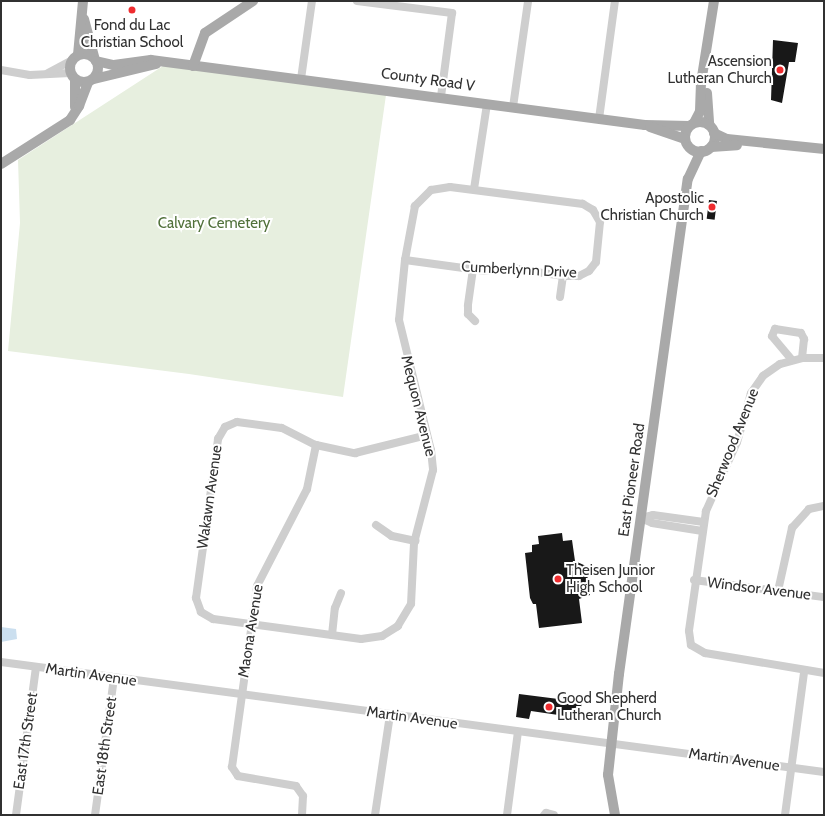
<!DOCTYPE html>
<style>
body{margin:0}
#map{position:relative;width:825px;height:816px;overflow:hidden;background:#fff;font-family:Cabin,sans-serif}
div>[style]{position:absolute}
[style*='--x']{left:calc(var(--x)*1px);top:calc(var(--y)*1px);width:calc(var(--w)*1px);rotate:calc(var(--a)*1deg)}
.green>*{inset:0;background:#e7efdf}
.water>*{inset:0;background:#cbdfef}
.building>*{inset:0;background:#181818;transform-origin:0 0}
.minor>*{height:8px;margin:-4px;padding:0 4px;transform-origin:4px;border-radius:4px;background:#cecece}
.major>*{height:10px;margin:-5px;padding:0 5px;transform-origin:5px;border-radius:5px;background:#a9a9a9}
.major>.ring{margin:-5px;padding:0;box-sizing:content-box;background:none;border:10px solid #a9a9a9;border-radius:50%}
.dots>*{width:11px;height:11px;translate:-50% -50%;box-sizing:border-box;border:2px solid #fff;border-radius:50%}
span{translate:-50% -50%;white-space:nowrap;text-align:center;line-height:1.15;-webkit-text-stroke:4px #fff;paint-order:stroke}
.poi-label{font-size:15px;color:#313131}
.right{translate:-100% -50%;text-align:right}
.left{translate:0 -50%;text-align:left}
.street-label{font-size:15px;color:#313131}
.park-label{font-size:15px;color:#51713b}
.frame{position:absolute;inset:0;border:2px solid #313131;pointer-events:none}
</style>
<div id="map">
<div class="green">
<i style="clip-path:polygon(166px 64px,386px 95px,343px 397px,189px 374px,8px 351px,20px 223px,18px 160px)"></i>
</div>
<div class="water">
<i style="clip-path:polygon(1px 627px,16px 629px,17px 639px,1px 642px)"></i>
</div>
<div class="building">
<i style="clip-path:polygon(773px 40px,798px 43px,795px 62px,789px 62px,782px 103px,771px 100px)"></i>
<i style="left:709px;top:200px;width:8px;height:19px;rotate:7deg"></i>
<i style="clip-path:polygon(562px 533px,563px 541px,572px 540px,575px 561px,586px 566px,590px 595px,579px 599px,582px 623px,539px 628px,536px 604px,533px 604px,530px 598px,525px 553px,532px 552px,532px 545px,539px 544px,538px 536px)"></i>
<i style="clip-path:polygon(519px 694px,582px 702px,579px 718px,531px 711px,529px 719px,516px 717px)"></i>
</div>
<div class="minor">
<i style="--x:357;--y:1;--w:96;--a:7.2"></i>
<i style="--x:452;--y:13;--w:85;--a:97.5"></i>
<i style="--x:1;--y:70;--w:29;--a:10"></i>
<i style="--x:30;--y:75;--w:40;--a:-2.9"></i>
<i style="--x:48;--y:73;--w:27;--a:-28"></i>
<i style="--x:301;--y:79;--w:79;--a:-82"></i>
<i style="--x:513;--y:107;--w:107;--a:-81.9"></i>
<i style="--x:599;--y:119;--w:119;--a:-82.3"></i>
<i style="--x:474;--y:189;--w:86;--a:-81.3"></i>
<i style="--x:405;--y:260;--w:81;--a:7.8"></i>
<i style="--x:485;--y:271;--w:32;--a:-4"></i>
<i style="--x:517;--y:269;--w:47;--a:8.7"></i>
<i style="--x:563;--y:276;--w:16;--a:0"></i>
<i style="--x:579;--y:276;--w:11;--a:-27"></i>
<i style="--x:589;--y:271;--w:11;--a:-52"></i>
<i style="--x:596;--y:262;--w:40;--a:-84.3"></i>
<i style="--x:600;--y:222;--w:14;--a:-120"></i>
<i style="--x:593;--y:210;--w:12;--a:-149"></i>
<i style="--x:583;--y:204;--w:134;--a:-172.7"></i>
<i style="--x:450;--y:187;--w:19;--a:171"></i>
<i style="--x:431;--y:190;--w:23;--a:135"></i>
<i style="--x:415;--y:206;--w:55;--a:100.5"></i>
<i style="--x:405;--y:260;--w:60;--a:95.7"></i>
<i style="--x:399;--y:320;--w:134;--a:76.2"></i>
<i style="--x:431;--y:450;--w:20;--a:84"></i>
<i style="--x:433;--y:470;--w:75;--a:104.6"></i>
<i style="--x:414;--y:543;--w:61;--a:92.8"></i>
<i style="--x:411;--y:604;--w:26;--a:121"></i>
<i style="--x:398;--y:626;--w:19;--a:148"></i>
<i style="--x:382;--y:636;--w:21;--a:172"></i>
<i style="--x:361;--y:639;--w:149;--a:-172.3"></i>
<i style="--x:213;--y:619;--w:14;--a:-150"></i>
<i style="--x:201;--y:612;--w:15;--a:-110"></i>
<i style="--x:196;--y:598;--w:161;--a:-82.1"></i>
<i style="--x:218;--y:439;--w:14;--a:-60"></i>
<i style="--x:225;--y:427;--w:13;--a:-23"></i>
<i style="--x:237;--y:422;--w:45;--a:7.6"></i>
<i style="--x:282;--y:428;--w:38;--a:27"></i>
<i style="--x:316;--y:445;--w:40;--a:12"></i>
<i style="--x:355;--y:453;--w:74;--a:-14"></i>
<i style="--x:473;--y:269;--w:37;--a:98"></i>
<i style="--x:468;--y:306;--w:8;--a:90"></i>
<i style="--x:468;--y:314;--w:10;--a:45"></i>
<i style="--x:560;--y:297;--w:21;--a:-82"></i>
<i style="--x:824;--y:358;--w:21;--a:180"></i>
<i style="--x:803;--y:358;--w:24;--a:165"></i>
<i style="--x:780;--y:364;--w:21;--a:145"></i>
<i style="--x:763;--y:376;--w:21;--a:125"></i>
<i style="--x:751;--y:393;--w:51;--a:105.9"></i>
<i style="--x:737;--y:442;--w:76;--a:114.2"></i>
<i style="--x:706;--y:511;--w:121;--a:98.1"></i>
<i style="--x:689;--y:631;--w:14;--a:82"></i>
<i style="--x:691;--y:645;--w:16;--a:30"></i>
<i style="--x:705;--y:653;--w:121;--a:9.5"></i>
<i style="--x:792;--y:360;--w:31;--a:-130"></i>
<i style="--x:772;--y:336;--w:8;--a:-67"></i>
<i style="--x:775;--y:329;--w:26;--a:9"></i>
<i style="--x:801;--y:333;--w:7;--a:63"></i>
<i style="--x:804;--y:339;--w:19;--a:96"></i>
<i style="--x:641;--y:518;--w:12;--a:-14"></i>
<i style="--x:653;--y:515;--w:51;--a:7.8"></i>
<i style="--x:641;--y:518;--w:12;--a:24"></i>
<i style="--x:652;--y:523;--w:51;--a:9.1"></i>
<i style="--x:376;--y:525;--w:19;--a:35"></i>
<i style="--x:392;--y:536;--w:24;--a:12"></i>
<i style="--x:694;--y:580;--w:131;--a:7.5"></i>
<i style="--x:778;--y:591;--w:65;--a:-77.5"></i>
<i style="--x:792;--y:528;--w:25;--a:-48"></i>
<i style="--x:809;--y:509;--w:14;--a:-12"></i>
<i style="--x:332;--y:635;--w:27;--a:-84"></i>
<i style="--x:335;--y:608;--w:16;--a:-68"></i>
<i style="--x:1;--y:662;--w:830;--a:7.61"></i>
<i style="--x:16;--y:815;--w:149;--a:-82.3"></i>
<i style="--x:95;--y:815;--w:138;--a:-82.1"></i>
<i style="--x:302;--y:815;--w:19;--a:-87"></i>
<i style="--x:303;--y:796;--w:12;--a:-125"></i>
<i style="--x:296;--y:786;--w:59;--a:-170.2"></i>
<i style="--x:238;--y:776;--w:11;--a:-124"></i>
<i style="--x:232;--y:767;--w:183;--a:-82.1"></i>
<i style="--x:257;--y:586;--w:109;--a:-62.7"></i>
<i style="--x:307;--y:489;--w:45;--a:-78.4"></i>
<i style="--x:375;--y:815;--w:101;--a:-81.5"></i>
<i style="--x:507;--y:815;--w:84;--a:-82.5"></i>
<i style="--x:544;--y:815;--w:3;--a:-45"></i>
<i style="--x:546;--y:813;--w:8;--a:14"></i>
<i style="--x:785;--y:815;--w:144;--a:-82.4"></i>
</div>
<div class="major">
<i style="--x:84;--y:19;--w:39;--a:75"></i>
<i class="ring" style="left:70px;top:54px;width:18px;height:18px"></i>
<i style="--x:78;--y:55;--w:54;--a:-84.7"></i>
<i style="--x:96;--y:61;--w:18;--a:13"></i>
<i style="--x:114;--y:65;--w:37;--a:-8"></i>
<i style="--x:151;--y:60;--w:498;--a:7.5"></i>
<i style="--x:645;--y:125;--w:44;--a:1.3"></i>
<i style="--x:193;--y:66;--w:35;--a:-70"></i>
<i style="--x:205;--y:33;--w:58;--a:-33.7"></i>
<i style="--x:94;--y:79;--w:64;--a:-13.6"></i>
<i style="--x:707;--y:93;--w:32;--a:86"></i>
<i style="--x:75;--y:107;--w:28;--a:-90"></i>
<i class="ring" style="left:685px;top:122px;width:20px;height:20px"></i>
<i style="--x:694;--y:123;--w:13;--a:-63"></i>
<i style="--x:700;--y:111;--w:28;--a:-88"></i>
<i style="--x:701;--y:83;--w:83;--a:-81"></i>
<i style="--x:650;--y:127;--w:37;--a:19"></i>
<i style="--x:714;--y:133;--w:14;--a:25"></i>
<i style="--x:727;--y:139;--w:98;--a:5.9"></i>
<i style="--x:711;--y:147;--w:26;--a:-4"></i>
<i style="--x:1;--y:164;--w:82;--a:-32.5"></i>
<i style="--x:70;--y:120;--w:17;--a:-57"></i>
<i style="--x:79;--y:106;--w:26;--a:-69"></i>
<i style="--x:615;--y:815;--w:41;--a:-99.9"></i>
<i style="--x:608;--y:775;--w:102;--a:-83.8"></i>
<i style="--x:619;--y:674;--w:500;--a:-82.1"></i>
<i style="--x:688;--y:179;--w:31;--a:-65"></i>
</div>
<div class="dots">
<i style="left:132px;top:10px;background:#ef2c2f"></i>
<i style="left:780px;top:70px;background:#ef2c2f"></i>
<i style="left:712px;top:207px;background:#ef2c2f"></i>
<i style="left:558px;top:579px;background:#ef2c2f"></i>
<i style="left:549px;top:707px;background:#ef2c2f"></i>
</div>
<div class="poi-label">
<span style="left:132px;top:34px">Fond du Lac<br>Christian School</span>
<span class="right" style="left:772px;top:70px">Ascension<br>Lutheran Church</span>
<span class="right" style="left:704px;top:207px">Apostolic<br>Christian Church</span>
<span class="left" style="left:566px;top:579px">Theisen Junior<br>High School</span>
<span class="left" style="left:557px;top:707px">Good Shepherd<br>Lutheran Church</span>
</div>
<div class="street-label">
<span style="left:428px;top:80px;rotate:8deg">County Road V</span>
<span style="left:519px;top:270px;rotate:3deg">Cumberlynn Drive</span>
<span style="left:418px;top:406px;rotate:76deg">Mequon Avenue</span>
<span style="left:733px;top:443px;rotate:-68deg">Sherwood Avenue</span>
<span style="left:632px;top:480px;rotate:-82deg">East Pioneer Road</span>
<span style="left:210px;top:497px;rotate:-82deg">Wakawn Avenue</span>
<span style="left:759px;top:589px;rotate:7deg">Windsor Avenue</span>
<span style="left:251px;top:631px;rotate:-81deg">Maona Avenue</span>
<span style="left:91px;top:675px;rotate:8deg">Martin Avenue</span>
<span style="left:412px;top:718px;rotate:8deg">Martin Avenue</span>
<span style="left:26px;top:741px;rotate:-82deg">East 17th Street</span>
<span style="left:105px;top:746px;rotate:-82deg">East 18th Street</span>
<span style="left:734px;top:760px;rotate:8deg">Martin Avenue</span>
</div>
<div class="park-label">
<span style="left:214px;top:224px">Calvary Cemetery</span>
</div>
<div class="frame"></div>
</div>
